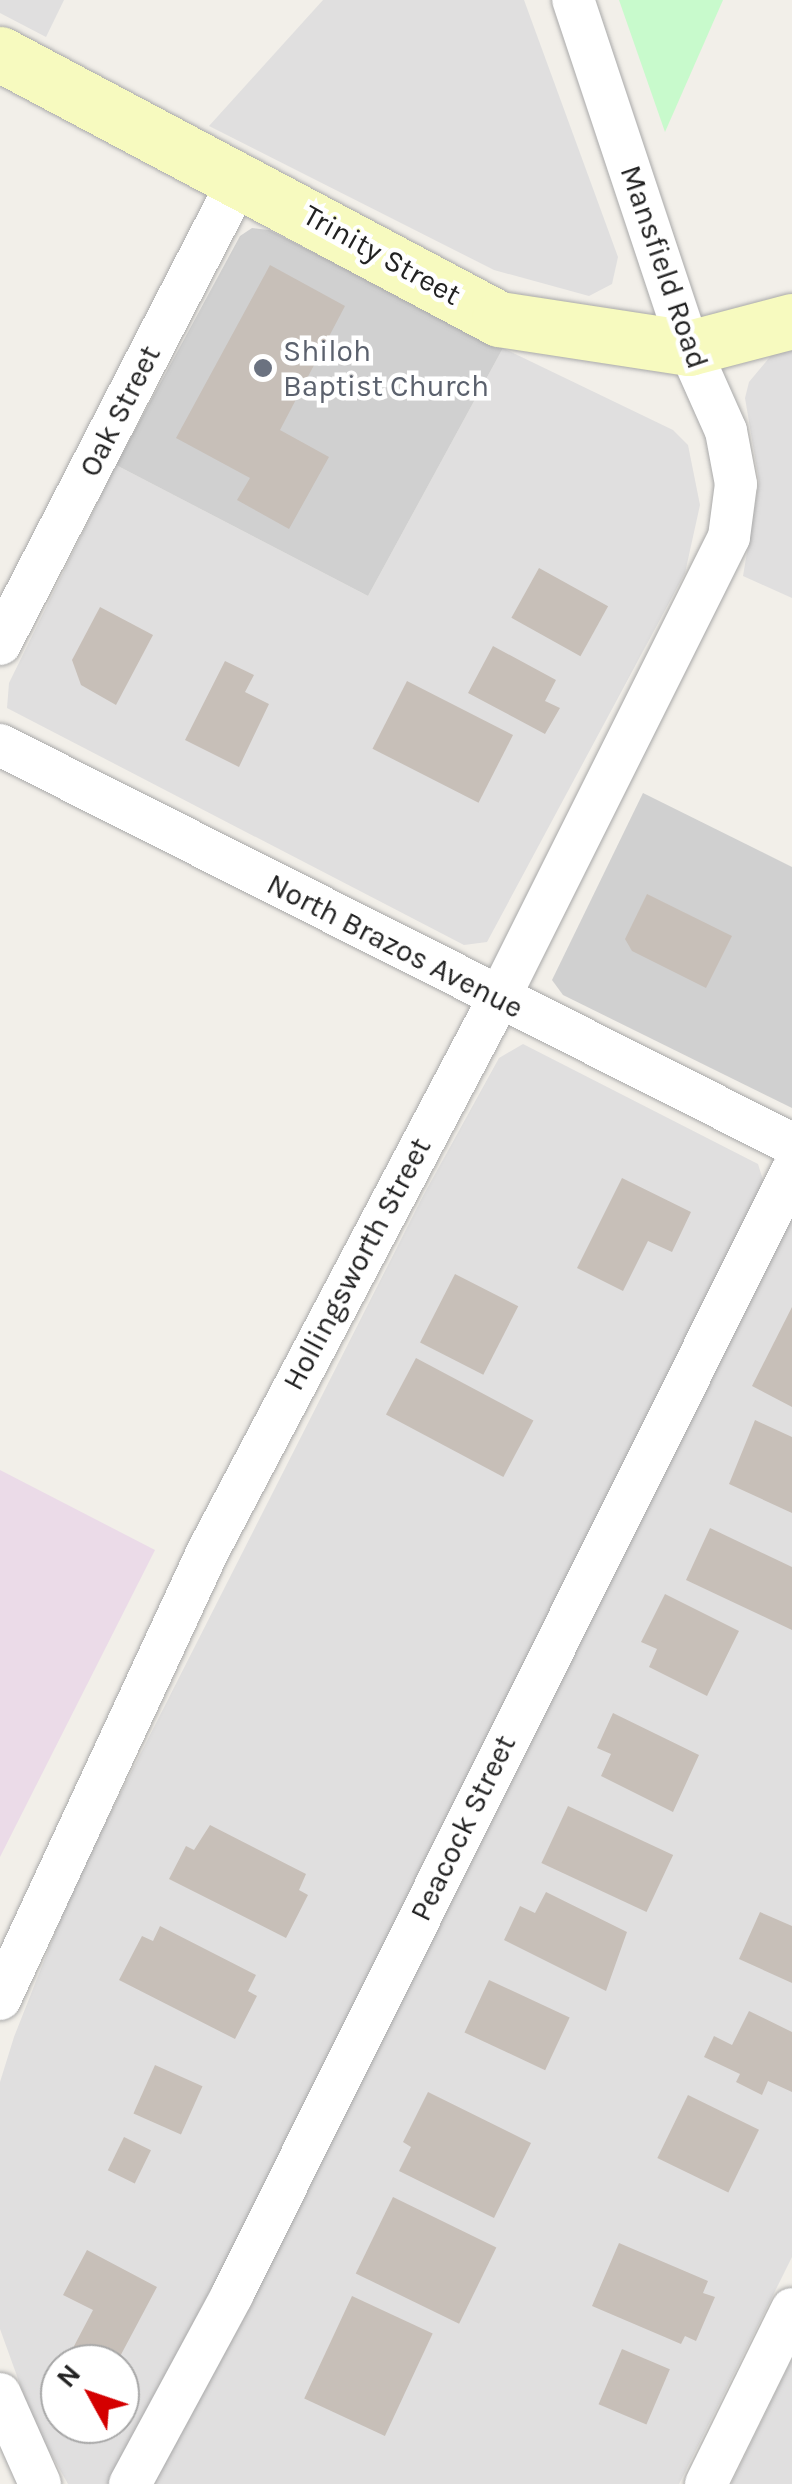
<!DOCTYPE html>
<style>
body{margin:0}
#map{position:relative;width:792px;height:2484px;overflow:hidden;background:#f2efe9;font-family:Karla,sans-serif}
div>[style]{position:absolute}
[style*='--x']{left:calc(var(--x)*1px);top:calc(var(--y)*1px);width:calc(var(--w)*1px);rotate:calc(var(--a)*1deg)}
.residential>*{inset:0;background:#e0dfdf}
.industrial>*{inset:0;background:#ebdbe8}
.religious>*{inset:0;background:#d0d0d0}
.park>*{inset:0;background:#c8facc}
.building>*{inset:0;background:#c7bfb8;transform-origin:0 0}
.roads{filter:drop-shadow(0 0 2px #a9a9a9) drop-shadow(0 0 2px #a9a9a9)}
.street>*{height:42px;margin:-21px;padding:0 21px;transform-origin:21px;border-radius:21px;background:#fff}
.secondary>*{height:55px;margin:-27.5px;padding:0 27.5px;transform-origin:27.5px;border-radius:27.5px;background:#f7fabf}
.dots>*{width:28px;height:28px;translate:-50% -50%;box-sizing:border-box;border:5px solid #fff;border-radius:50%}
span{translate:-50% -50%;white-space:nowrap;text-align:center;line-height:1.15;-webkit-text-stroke:9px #fff;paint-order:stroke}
.street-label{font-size:30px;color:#222}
.worship-label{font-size:30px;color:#5b616d}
.left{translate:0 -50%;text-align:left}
.north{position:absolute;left:40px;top:2344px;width:100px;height:100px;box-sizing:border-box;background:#fff;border:2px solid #a7a7a7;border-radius:50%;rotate:310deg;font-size:28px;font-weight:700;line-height:40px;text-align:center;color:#222}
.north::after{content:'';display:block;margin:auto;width:35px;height:45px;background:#d40000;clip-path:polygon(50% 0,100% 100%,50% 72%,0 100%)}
</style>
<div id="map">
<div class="residential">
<i style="clip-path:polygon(0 0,64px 0,46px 37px,0 13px)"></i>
<i style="clip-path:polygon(323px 0,524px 0,618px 257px,612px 284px,589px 296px,494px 270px,209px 126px)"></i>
<i style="clip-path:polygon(503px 348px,673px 430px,688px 445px,700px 505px,685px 573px,487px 942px,464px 945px,7px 708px,9px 683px,116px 465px,368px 596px)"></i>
<i style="clip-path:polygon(792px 351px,792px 598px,743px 576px,759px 481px,745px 398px,749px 382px,774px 352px)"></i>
<i style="clip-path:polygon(evenodd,523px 1044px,758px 1164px,764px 1183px,213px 2298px,112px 2484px,68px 2484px,35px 2426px,0 2329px,0 2082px,14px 2037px,74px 1885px,423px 1196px,499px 1058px,523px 1044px,60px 2364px,120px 2364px,120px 2424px,60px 2424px,60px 2364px)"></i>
<i style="clip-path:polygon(792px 1209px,792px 2257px,679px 2484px,147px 2484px)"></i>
<i style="clip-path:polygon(792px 2359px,792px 2484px,731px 2484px)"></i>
</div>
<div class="industrial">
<i style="clip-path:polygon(0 1470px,155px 1550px,0 1857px)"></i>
</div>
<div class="religious">
<i style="clip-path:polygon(252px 228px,269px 230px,503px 348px,368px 596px,116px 465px,240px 236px)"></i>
<i style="clip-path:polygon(643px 793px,792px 867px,792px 1108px,563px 995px,552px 980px)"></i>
</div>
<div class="park">
<i style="clip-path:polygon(619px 0,723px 0,665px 132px)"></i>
</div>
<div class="building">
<i style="clip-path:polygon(270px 265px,345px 306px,280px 430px,329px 457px,289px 529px,237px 500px,250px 478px,176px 438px)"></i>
<i style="left:539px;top:568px;width:79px;height:57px;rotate:29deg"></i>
<i style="clip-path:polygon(100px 607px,153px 635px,116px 705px,81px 685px,72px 660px)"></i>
<i style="clip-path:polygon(493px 646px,556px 680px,545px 701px,560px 708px,545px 734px,468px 693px)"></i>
<i style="clip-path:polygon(225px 661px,254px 675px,245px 692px,269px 704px,239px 767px,185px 740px)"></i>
<i style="left:407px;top:681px;width:119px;height:76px;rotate:27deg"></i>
<i style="clip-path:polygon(647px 894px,732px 936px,706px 988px,632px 951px,625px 939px)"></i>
<i style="clip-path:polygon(622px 1178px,691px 1212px,672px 1252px,648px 1241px,623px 1291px,577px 1268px)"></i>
<i style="left:455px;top:1274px;width:71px;height:77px;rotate:27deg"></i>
<i style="clip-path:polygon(792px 1307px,792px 1407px,752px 1386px)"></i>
<i style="left:416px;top:1358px;width:133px;height:64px;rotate:28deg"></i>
<i style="clip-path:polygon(755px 1420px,792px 1437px,792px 1513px,729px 1484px)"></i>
<i style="clip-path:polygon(710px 1528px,792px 1567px,792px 1630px,686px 1580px)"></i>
<i style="clip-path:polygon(665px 1594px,739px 1631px,707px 1696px,649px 1667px,657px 1649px,641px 1642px)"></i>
<i style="clip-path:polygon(613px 1713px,699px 1755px,673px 1812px,601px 1776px,611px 1754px,597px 1748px)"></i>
<i style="left:568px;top:1806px;width:116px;height:63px;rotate:25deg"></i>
<i style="clip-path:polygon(210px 1825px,306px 1874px,299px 1890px,308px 1895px,286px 1938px,169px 1879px,186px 1846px,194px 1850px)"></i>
<i style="clip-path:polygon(546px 1892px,627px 1932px,606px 1991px,504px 1940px,520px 1906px,535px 1913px)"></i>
<i style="clip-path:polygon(760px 1912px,792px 1926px,792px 1983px,739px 1959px)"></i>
<i style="clip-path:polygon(160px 1926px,256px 1975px,248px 1991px,257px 1996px,235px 2039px,119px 1980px,142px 1936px,153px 1941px)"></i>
<i style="left:489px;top:1980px;width:89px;height:58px;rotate:25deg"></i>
<i style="clip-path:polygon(749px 2011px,792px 2032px,792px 2092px,768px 2081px,762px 2095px,736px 2082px,740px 2074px,704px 2057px,714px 2036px,732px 2045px)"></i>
<i style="left:155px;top:2065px;width:52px;height:53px;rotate:24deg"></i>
<i style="clip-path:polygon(428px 2092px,531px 2143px,494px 2218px,399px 2171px,411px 2147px,403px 2142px)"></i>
<i style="left:688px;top:2095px;width:79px;height:70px;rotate:26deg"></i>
<i style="left:124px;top:2137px;width:30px;height:37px;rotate:26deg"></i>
<i style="left:393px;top:2197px;width:115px;height:85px;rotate:26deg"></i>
<i style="clip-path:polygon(619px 2243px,708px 2281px,703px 2293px,715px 2297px,696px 2341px,685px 2336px,681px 2344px,592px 2306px)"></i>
<i style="clip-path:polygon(87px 2250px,157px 2287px,116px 2364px,73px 2348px,93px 2310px,63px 2295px)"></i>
<i style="left:352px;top:2296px;width:89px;height:113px;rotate:25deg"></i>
<i style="left:622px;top:2349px;width:52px;height:60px;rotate:23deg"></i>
</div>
<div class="roads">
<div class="street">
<i style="--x:0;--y:644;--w:524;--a:-62.75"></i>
<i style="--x:0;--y:745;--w:887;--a:26.74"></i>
<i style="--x:0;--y:1999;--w:496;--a:-65.1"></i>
<i style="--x:209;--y:1549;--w:623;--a:-62.24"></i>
<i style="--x:499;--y:998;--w:515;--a:-63.48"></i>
<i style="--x:729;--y:537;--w:53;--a:-82.5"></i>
<i style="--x:736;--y:484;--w:54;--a:-100.7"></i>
<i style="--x:726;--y:431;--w:91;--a:-114"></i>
<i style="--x:689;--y:348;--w:367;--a:-108.4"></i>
<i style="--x:0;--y:2394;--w:98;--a:66"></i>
<i style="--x:130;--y:2484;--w:215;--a:-61.6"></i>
<i style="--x:232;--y:2295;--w:1256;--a:-63.52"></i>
<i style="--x:706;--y:2484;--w:195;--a:-63.8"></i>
</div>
<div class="secondary">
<i style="--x:0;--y:54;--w:565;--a:27.97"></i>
<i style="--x:499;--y:319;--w:192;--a:8.7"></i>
<i style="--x:689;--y:348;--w:106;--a:-14.7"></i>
</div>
</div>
<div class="dots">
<i style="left:263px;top:368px;background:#6b7280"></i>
</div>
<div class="street-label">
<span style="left:382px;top:255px;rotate:29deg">Trinity Street</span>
<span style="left:664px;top:267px;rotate:71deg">Mansfield Road</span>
<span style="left:120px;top:411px;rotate:-63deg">Oak Street</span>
<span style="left:395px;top:946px;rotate:27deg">North Brazos Avenue</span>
<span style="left:357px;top:1264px;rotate:-62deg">Hollingsworth Street</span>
<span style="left:463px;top:1828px;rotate:-64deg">Peacock Street</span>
</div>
<div class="worship-label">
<span class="left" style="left:283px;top:368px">Shiloh<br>Baptist Church</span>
</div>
<div class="north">N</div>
</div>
